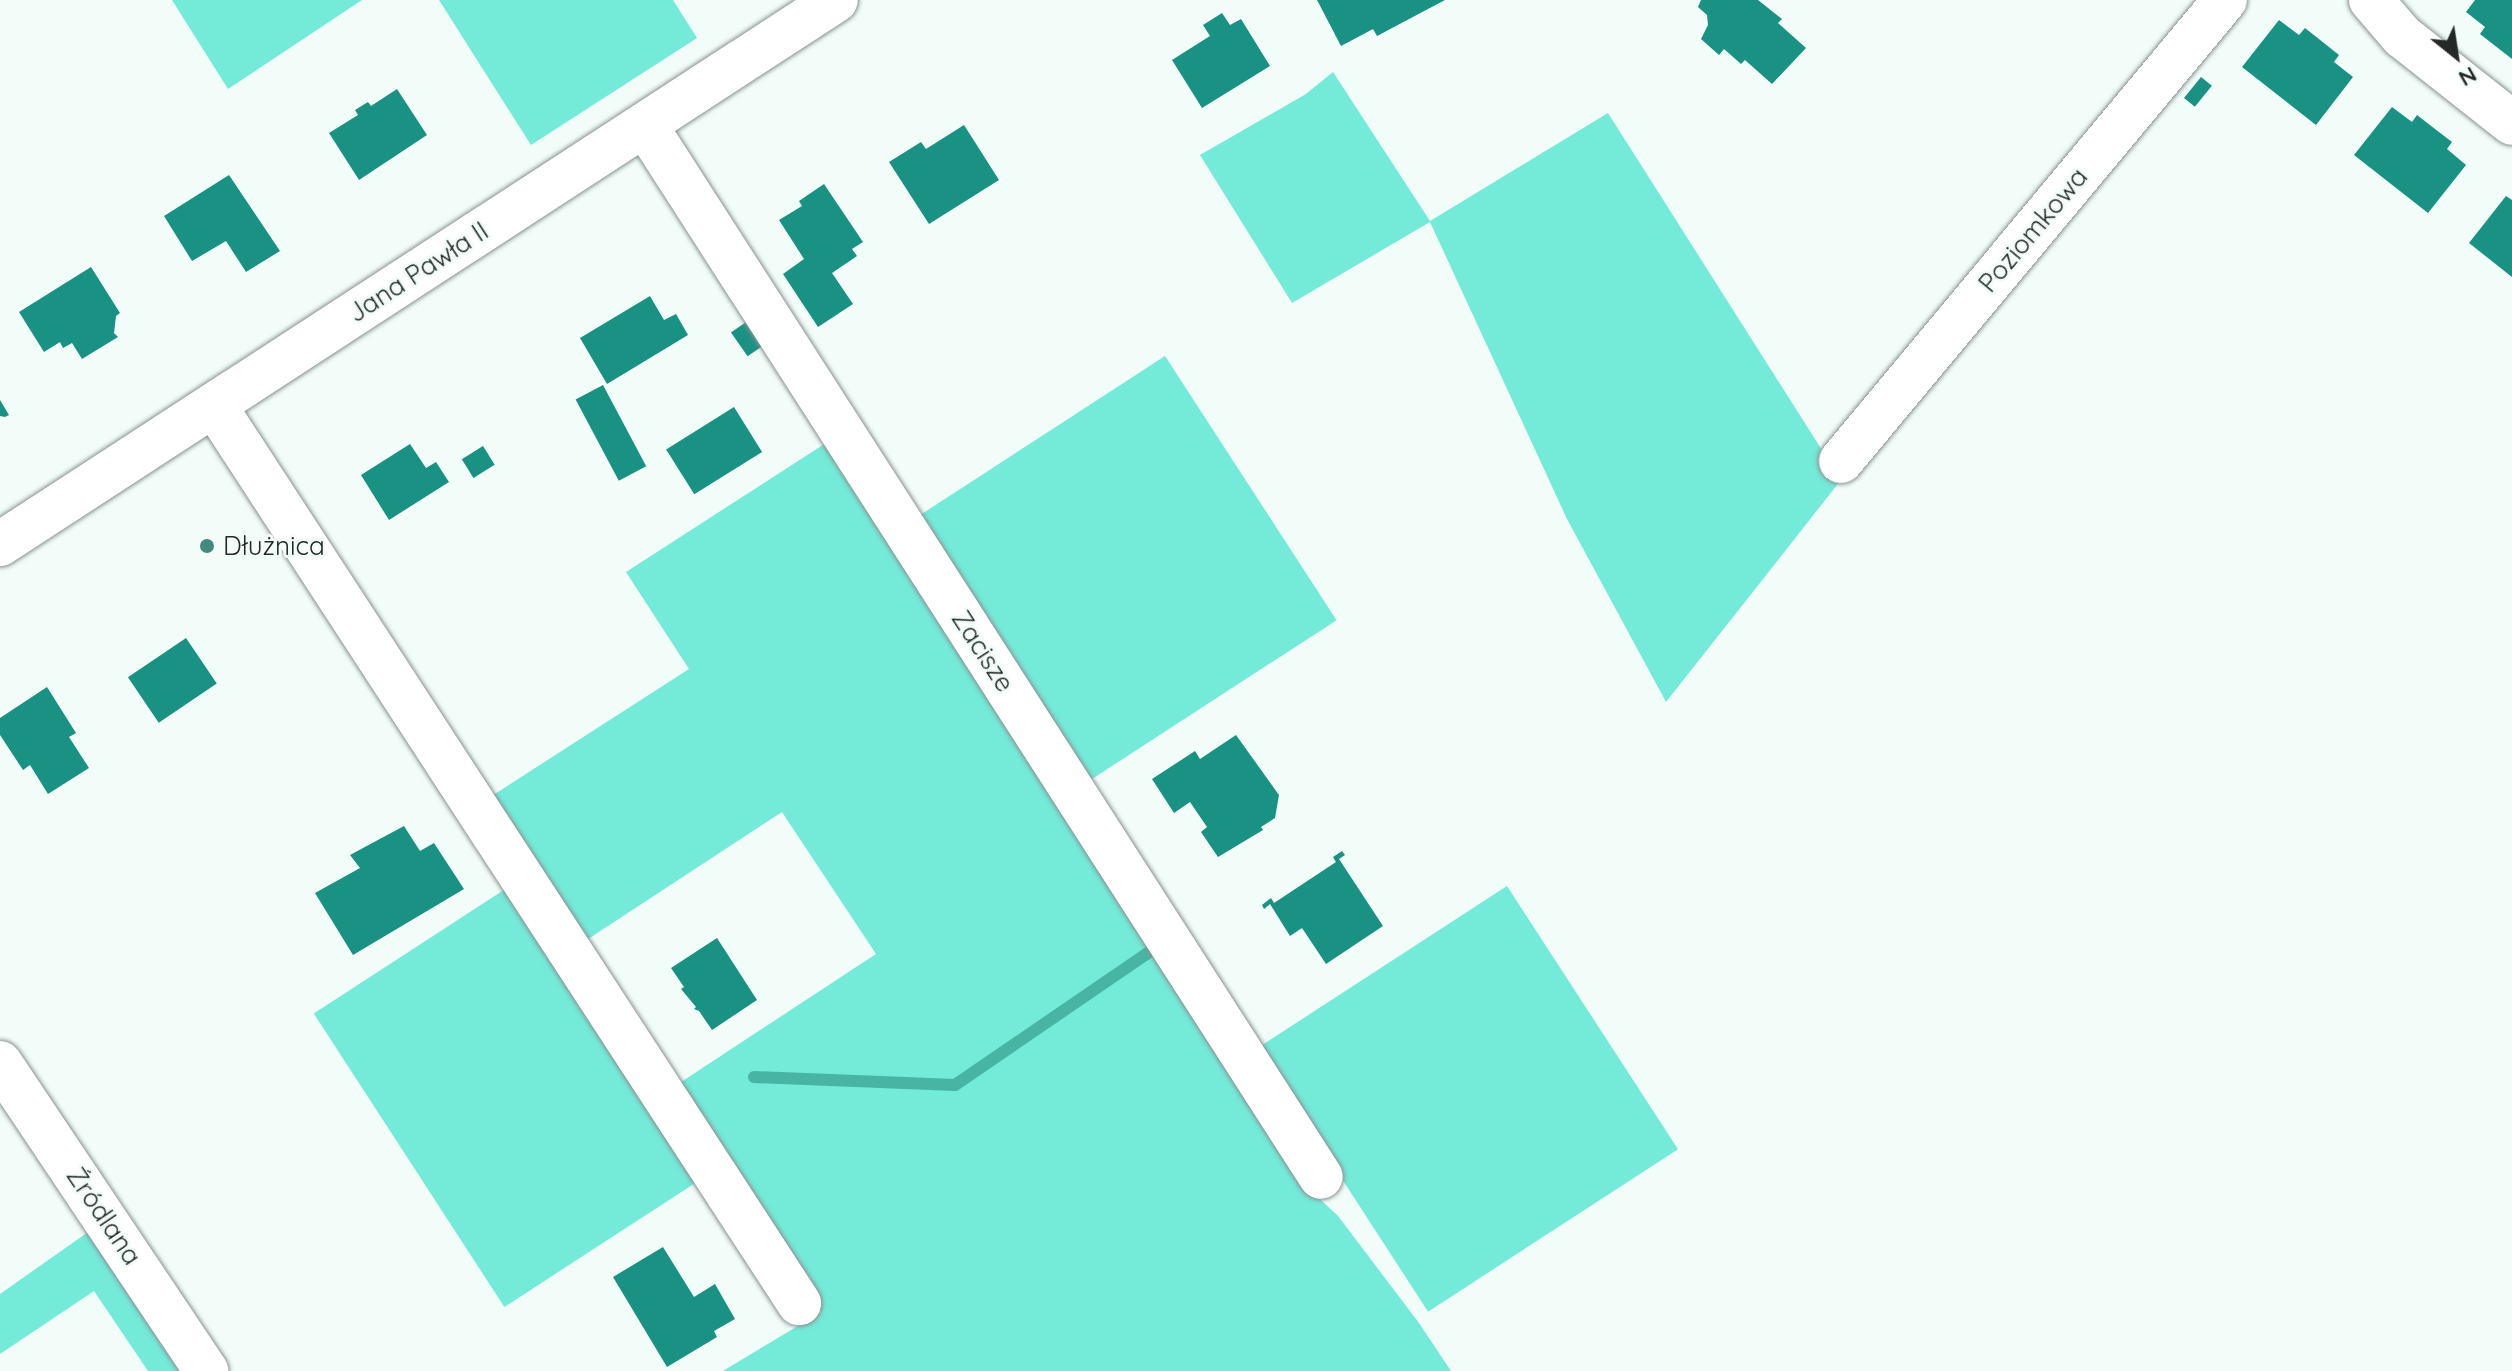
<!DOCTYPE html>
<meta charset="utf-8">
<style>
body{margin:0}
#map{position:relative;width:2512px;height:1371px;overflow:hidden;background:#f2fcf9;font-family:Quicksand,sans-serif}
div>[style]{position:absolute}
[style*='--x']{left:calc(var(--x)*1px);top:calc(var(--y)*1px);width:calc(var(--w)*1px);rotate:calc(var(--a)*1deg)}
.green>*{inset:0;background:#74ead8;transform-origin:0 0}
.stream>*{height:12px;margin:-6px;padding:0 6px;transform-origin:6px;border-radius:6px;background:#48b4a4}
.building>*{inset:0;background:#1a9283;transform-origin:0 0}
.roads{filter:drop-shadow(0 0 2px #899291) drop-shadow(0 0 2px #899291)}
.minor>*{height:44px;margin:-22px;padding:0 22px;transform-origin:22px;border-radius:22px;background:#fff}
.dots>*{width:22px;height:22px;translate:-50% -50%;box-sizing:border-box;border:4px solid #f2fcf9;border-radius:50%}
span{translate:-50% -50%;white-space:nowrap;text-align:center;line-height:1.15;-webkit-text-stroke:6px #f2fcf9;paint-order:stroke}
.street-label{font-size:26px;color:#242827}
.poi-label{font-size:26px;color:#242827}
.left{translate:0 -50%;text-align:left}
.north{position:absolute;left:2416px;top:16px;width:80px;height:80px;-webkit-text-stroke:6px #f2fcf9;paint-order:stroke;rotate:150deg;font-size:22px;font-weight:700;line-height:32px;text-align:center;color:#242827}
.north::after{content:'';display:block;margin:auto;width:28px;height:36px;background:#242827;clip-path:polygon(50% 0,100% 100%,50% 72%,0 100%)}
</style>
<div id="map">
<div class="green">
<i style="clip-path:polygon(172px 0,362px 0,228px 89px)"></i>
<i style="clip-path:polygon(439px 0,673px 0,697px 38px,531px 145px)"></i>
<i style="clip-path:polygon(1333px 72px,1430px 221px,1608px 113px,1841px 480px,1666px 702px,1567px 519px,1430px 222px,1292px 303px,1200px 155px,1306px 94px)"></i>
<i style="left:1165px;top:356px;width:315px;height:299px;rotate:57deg"></i>
<i style="clip-path:polygon(829px 441px,1304px 1184px,1338px 1216px,1419px 1323px,1451px 1371px,723px 1371px,821px 1312px,675px 1086px,876px 954px,782px 812px,582px 943px,487px 799px,689px 669px,626px 572px)"></i>
<i style="left:510px;top:886px;width:350px;height:234px;rotate:57deg"></i>
<i style="left:1507px;top:886px;width:314px;height:298px;rotate:57deg"></i>
<i style="clip-path:polygon(91px 1230px,185px 1371px,148px 1371px,94px 1291px,0 1354px,0 1294px)"></i>
</div>
<div class="stream">
<i style="--x:754;--y:1077;--w:201;--a:2.3"></i>
<i style="--x:955;--y:1085;--w:239;--a:-34.4"></i>
</div>
<div class="building">
<i style="clip-path:polygon(1317px 0,1445px 0,1377px 36px,1373px 29px,1341px 46px)"></i>
<i style="clip-path:polygon(1701px 0,1758px 0,1782px 19px,1778px 23px,1806px 48px,1772px 84px,1745px 60px,1741px 64px,1724px 49px,1719px 55px,1701px 39px,1708px 25px,1707px 15px,1698px 7px)"></i>
<i style="clip-path:polygon(2475px 0,2512px 0,2512px 59px,2480px 34px,2485px 27px,2466px 12px)"></i>
<i style="clip-path:polygon(1222px 13px,1230px 25px,1241px 19px,1270px 66px,1202px 108px,1172px 60px,1210px 36px,1203px 25px)"></i>
<i style="clip-path:polygon(2279px 20px,2299px 35px,2305px 28px,2339px 55px,2334px 62px,2353px 77px,2316px 125px,2242px 67px)"></i>
<i style="left:2201px;top:77px;width:14px;height:27px;rotate:39deg"></i>
<i style="clip-path:polygon(397px 89px,427px 135px,359px 180px,329px 133px,358px 115px,355px 110px,368px 102px,371px 106px)"></i>
<i style="clip-path:polygon(2392px 107px,2412px 122px,2417px 115px,2435px 129px,2452px 142px,2447px 149px,2466px 165px,2428px 213px,2354px 155px)"></i>
<i style="clip-path:polygon(964px 125px,999px 180px,929px 224px,889px 162px,921px 142px,926px 149px)"></i>
<i style="clip-path:polygon(229px 175px,280px 251px,246px 272px,226px 241px,192px 261px,164px 216px)"></i>
<i style="clip-path:polygon(824px 184px,863px 242px,852px 249px,857px 256px,832px 273px,853px 304px,818px 327px,783px 274px,804px 259px,779px 220px,802px 206px,799px 201px)"></i>
<i style="clip-path:polygon(2506px 196px,2512px 200px,2512px 277px,2469px 243px)"></i>
<i style="clip-path:polygon(91px 267px,120px 313px,116px 316px,114px 333px,118px 337px,82px 359px,72px 343px,63px 348px,60px 342px,44px 352px,19px 312px)"></i>
<i style="clip-path:polygon(650px 296px,664px 320px,676px 314px,688px 335px,607px 384px,580px 338px)"></i>
<i style="left:749px;top:320px;width:29px;height:22px;rotate:55deg"></i>
<i style="left:603px;top:385px;width:92px;height:31px;rotate:62deg"></i>
<i style="clip-path:polygon(0 400px,9px 415px,5px 417px,0 416px)"></i>
<i style="left:734px;top:407px;width:53px;height:80px;rotate:58deg"></i>
<i style="clip-path:polygon(410px 444px,426px 468px,436px 462px,449px 482px,389px 520px,361px 475px)"></i>
<i style="left:483px;top:446px;width:22px;height:25px;rotate:58deg"></i>
<i style="left:186px;top:638px;width:55px;height:70px;rotate:56deg"></i>
<i style="clip-path:polygon(47px 687px,76px 733px,69px 737px,89px 768px,48px 794px,30px 765px,23px 770px,0 735px,0 718px)"></i>
<i style="clip-path:polygon(1236px 735px,1279px 795px,1275px 818px,1261px 827px,1263px 830px,1218px 857px,1201px 832px,1207px 827px,1190px 802px,1174px 813px,1152px 779px,1195px 751px,1200px 759px)"></i>
<i style="clip-path:polygon(404px 826px,420px 851px,434px 843px,464px 889px,353px 955px,315px 893px,360px 868px,350px 855px)"></i>
<i style="clip-path:polygon(1342px 851px,1345px 855px,1339px 859px,1383px 926px,1326px 964px,1302px 928px,1290px 936px,1270px 904px,1264px 909px,1262px 905px,1271px 898px,1274px 903px,1336px 862px,1333px 857px)"></i>
<i style="clip-path:polygon(717px 938px,757px 1000px,712px 1030px,699px 1011px,694px 1009px,696px 1007px,681px 989px,684px 987px,671px 968px)"></i>
<i style="clip-path:polygon(663px 1247px,694px 1297px,715px 1284px,735px 1319px,714px 1331px,717px 1337px,667px 1367px,613px 1277px)"></i>
</div>
<div class="roads">
<div class="minor">
<i style="--x:2371;--y:0;--w:48;--a:49.3"></i>
<i style="--x:2402;--y:36;--w:140;--a:38.3"></i>
<i style="--x:645;--y:125;--w:1250;--a:57.28"></i>
<i style="--x:214;--y:405;--w:1072;--a:56.92"></i>
<i style="--x:1841;--y:461;--w:600;--a:-50.21"></i>
<i style="--x:0;--y:544;--w:997;--a:-33.05"></i>
<i style="--x:0;--y:1063;--w:371;--a:56.2"></i>
</div>
</div>
<div class="dots">
<i style="left:207px;top:546px;background:#44897e"></i>
</div>
<div class="street-label">
<span style="left:2033px;top:230px;rotate:-50deg">Poziomkowa</span>
<span style="left:418px;top:272px;rotate:-33deg">Jana Pawła II</span>
<span style="left:983px;top:651px;rotate:57deg">Zacisze</span>
<span style="left:104px;top:1216px;rotate:56deg">Źródlana</span>
</div>
<div class="poi-label">
<span class="left" style="left:223px;top:546px">Dłużnica</span>
</div>
<div class="north">N</div>
</div>
